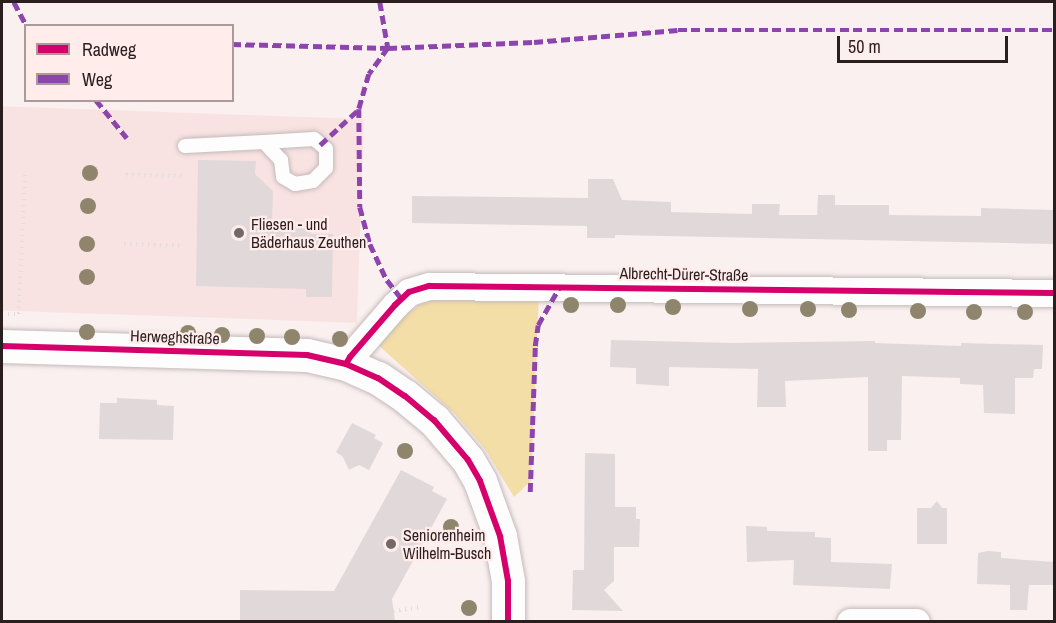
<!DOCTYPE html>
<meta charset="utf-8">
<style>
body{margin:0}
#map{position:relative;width:1056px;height:623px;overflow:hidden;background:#faf0f0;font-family:"Archivo Narrow",sans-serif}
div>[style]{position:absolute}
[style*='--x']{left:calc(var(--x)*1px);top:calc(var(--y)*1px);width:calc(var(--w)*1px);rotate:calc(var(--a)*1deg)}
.built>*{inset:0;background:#f9e3e2;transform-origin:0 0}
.green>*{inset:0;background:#f4dea7}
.building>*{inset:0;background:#e1d8da}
.path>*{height:4px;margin-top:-2px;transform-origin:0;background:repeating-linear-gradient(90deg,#e2dede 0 1.5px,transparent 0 6px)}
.roads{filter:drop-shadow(0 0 2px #c4baba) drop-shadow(0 0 2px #c4baba)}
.lane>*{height:14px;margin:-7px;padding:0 7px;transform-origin:7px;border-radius:7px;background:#fefdfd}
.street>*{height:27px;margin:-13.5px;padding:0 13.5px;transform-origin:13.5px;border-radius:13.5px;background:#fefdfd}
.secondary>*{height:33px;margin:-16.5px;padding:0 16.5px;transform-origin:16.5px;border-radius:16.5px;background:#fefdfd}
.quiet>*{height:4.5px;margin-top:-2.25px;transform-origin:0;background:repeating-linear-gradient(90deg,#8e44ad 0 9px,transparent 0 13.5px)}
.cycleway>*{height:6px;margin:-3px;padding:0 3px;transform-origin:3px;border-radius:3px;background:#d6006c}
.trees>*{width:16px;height:16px;margin:-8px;border-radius:50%;background:#8f846c}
.dots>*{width:16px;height:16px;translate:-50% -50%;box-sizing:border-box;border:3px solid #ffeceb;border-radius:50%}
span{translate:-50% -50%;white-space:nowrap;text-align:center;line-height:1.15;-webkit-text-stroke:4.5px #ffeceb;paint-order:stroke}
.poi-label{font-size:16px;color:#2a1e1e}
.left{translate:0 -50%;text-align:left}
.street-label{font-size:16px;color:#2a1e1e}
.frame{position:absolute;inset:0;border:3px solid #2a1e1e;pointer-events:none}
.legend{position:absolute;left:24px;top:24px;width:210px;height:78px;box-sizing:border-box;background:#ffeceb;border:2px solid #aa9a99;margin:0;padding:8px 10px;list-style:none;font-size:18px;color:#2a1e1e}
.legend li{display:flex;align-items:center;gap:12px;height:30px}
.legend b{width:30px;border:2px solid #aa9a99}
.scale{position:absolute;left:837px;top:36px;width:171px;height:27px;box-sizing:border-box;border:3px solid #2a1e1e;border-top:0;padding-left:8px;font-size:18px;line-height:21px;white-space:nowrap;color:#2a1e1e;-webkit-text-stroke:4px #ffeceb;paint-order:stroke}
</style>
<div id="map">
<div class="built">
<i style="left:364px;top:119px;width:204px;height:362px;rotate:92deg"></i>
</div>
<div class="green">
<i style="clip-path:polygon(539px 295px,531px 481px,514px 497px,485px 449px,454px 413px,377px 344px,391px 326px,423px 302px,459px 296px)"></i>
</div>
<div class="building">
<i style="clip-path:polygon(198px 160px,256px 161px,255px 174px,273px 191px,272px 222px,312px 223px,311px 234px,333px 234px,332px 297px,306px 297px,306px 289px,196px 286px)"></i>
<i style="clip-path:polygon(588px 179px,613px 179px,622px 200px,671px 202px,671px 212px,752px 214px,752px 204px,780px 204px,779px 215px,817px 215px,818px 195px,835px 195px,835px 205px,889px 205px,889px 215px,981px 216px,981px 208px,1054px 210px,1053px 244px,615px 235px,615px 238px,587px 238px,587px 226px,412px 223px,412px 196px,588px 198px)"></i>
<i style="clip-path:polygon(611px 340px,734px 343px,875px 341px,875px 343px,961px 346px,961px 343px,1043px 345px,1042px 369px,1034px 369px,1033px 378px,1015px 378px,1015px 414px,984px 413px,983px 385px,960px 384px,960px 378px,902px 376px,901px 440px,887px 440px,887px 451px,868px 451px,868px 377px,785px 381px,786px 407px,757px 407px,758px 369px,669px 367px,669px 386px,636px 384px,636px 368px,610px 367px)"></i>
<i style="clip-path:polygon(117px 398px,157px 400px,157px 405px,174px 406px,173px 440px,99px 439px,100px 403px,117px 403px)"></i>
<i style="clip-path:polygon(352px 423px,376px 435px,374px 438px,383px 443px,369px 470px,359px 465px,349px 470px,343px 457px,336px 452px)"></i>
<i style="clip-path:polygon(585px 453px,615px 454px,615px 507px,636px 507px,636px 519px,640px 519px,639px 547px,614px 547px,614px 581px,604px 590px,623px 611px,572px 610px,573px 570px,584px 570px)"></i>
<i style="clip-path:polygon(401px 470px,434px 487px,432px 491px,447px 499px,392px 599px,395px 621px,240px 621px,240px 590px,334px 591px)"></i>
<i style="clip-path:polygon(937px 501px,942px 508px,947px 508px,947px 544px,917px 544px,917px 508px,931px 508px)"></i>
<i style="clip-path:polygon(746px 526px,767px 527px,767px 531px,815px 532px,815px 537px,831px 538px,831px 562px,892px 564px,890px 589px,793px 585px,794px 560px,747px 562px)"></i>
<i style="clip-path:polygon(988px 551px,1001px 552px,1001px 558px,1054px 562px,1054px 585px,1029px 585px,1027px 610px,1010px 610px,1010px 585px,977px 584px,978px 553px)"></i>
</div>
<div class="path">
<i style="--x:126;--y:175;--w:58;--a:1"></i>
<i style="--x:124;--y:244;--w:59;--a:1.9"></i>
<i style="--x:2;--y:314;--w:17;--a:0"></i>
<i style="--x:19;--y:314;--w:139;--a:-87.5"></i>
<i style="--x:393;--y:611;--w:30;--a:-8"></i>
</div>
<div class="roads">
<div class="lane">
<i style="--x:185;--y:146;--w:79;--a:-2.9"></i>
<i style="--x:264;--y:142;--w:25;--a:47"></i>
<i style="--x:281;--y:160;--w:17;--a:83"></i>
<i style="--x:283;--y:177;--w:14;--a:30"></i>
<i style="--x:295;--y:184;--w:18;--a:-9"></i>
<i style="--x:313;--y:181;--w:18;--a:-45"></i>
<i style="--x:326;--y:168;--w:19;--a:-90"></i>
<i style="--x:326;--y:149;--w:16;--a:-140"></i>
<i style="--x:314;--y:139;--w:50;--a:176.6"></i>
</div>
<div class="street">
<i style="--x:346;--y:364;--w:8;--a:-60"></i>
<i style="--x:350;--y:357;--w:69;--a:-49.1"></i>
<i style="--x:395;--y:305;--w:19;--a:-43"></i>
<i style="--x:409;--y:292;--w:21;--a:-17"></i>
<i style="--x:429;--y:286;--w:625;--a:0.64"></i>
<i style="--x:850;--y:622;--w:66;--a:0"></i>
</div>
<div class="secondary">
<i style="--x:2;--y:346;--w:305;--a:1.7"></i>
<i style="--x:307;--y:355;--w:40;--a:13"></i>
<i style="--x:346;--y:364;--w:35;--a:24"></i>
<i style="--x:378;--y:378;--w:32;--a:34"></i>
<i style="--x:405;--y:396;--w:38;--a:40"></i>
<i style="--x:434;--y:420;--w:52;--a:49.6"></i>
<i style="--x:468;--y:460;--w:24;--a:60"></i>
<i style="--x:480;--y:481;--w:59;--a:70"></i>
<i style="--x:500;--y:536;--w:46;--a:79.9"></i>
<i style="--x:508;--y:581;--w:41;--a:90"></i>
</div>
</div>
<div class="quiet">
<i style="--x:14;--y:2;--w:27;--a:62"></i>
<i style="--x:380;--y:2;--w:47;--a:80.1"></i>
<i style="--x:232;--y:44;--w:156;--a:1.5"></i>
<i style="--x:388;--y:48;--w:146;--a:-2.4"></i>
<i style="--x:534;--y:42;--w:144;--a:-4.8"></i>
<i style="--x:678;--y:30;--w:376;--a:0"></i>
<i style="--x:388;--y:48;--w:32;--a:126"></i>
<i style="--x:369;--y:74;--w:36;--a:106"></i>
<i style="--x:359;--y:109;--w:98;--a:89.4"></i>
<i style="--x:360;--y:207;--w:38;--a:75"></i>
<i style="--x:370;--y:244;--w:40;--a:65"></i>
<i style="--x:387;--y:280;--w:24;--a:52"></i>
<i style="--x:96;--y:100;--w:49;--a:50.8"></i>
<i style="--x:320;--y:145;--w:53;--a:-42.7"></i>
<i style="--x:530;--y:492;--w:146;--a:-88"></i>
<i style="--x:535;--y:346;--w:21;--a:-82"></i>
<i style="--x:538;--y:325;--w:45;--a:-60.6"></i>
</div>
<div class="cycleway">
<i style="--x:2;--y:346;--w:305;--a:1.7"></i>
<i style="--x:307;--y:355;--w:40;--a:13"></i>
<i style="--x:346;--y:364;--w:35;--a:24"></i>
<i style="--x:378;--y:378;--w:32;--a:34"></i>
<i style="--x:405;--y:396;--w:38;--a:40"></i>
<i style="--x:434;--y:420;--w:52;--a:49.6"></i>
<i style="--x:468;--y:460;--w:24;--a:60"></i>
<i style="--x:480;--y:481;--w:59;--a:70"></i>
<i style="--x:500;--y:536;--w:46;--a:79.9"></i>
<i style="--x:508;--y:581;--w:41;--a:90"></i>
<i style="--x:346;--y:364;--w:8;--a:-60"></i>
<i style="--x:350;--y:357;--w:69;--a:-49.1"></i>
<i style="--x:395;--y:305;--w:19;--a:-43"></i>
<i style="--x:409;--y:292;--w:21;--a:-17"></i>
<i style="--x:429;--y:286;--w:625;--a:0.64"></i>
</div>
<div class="trees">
<i style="left:90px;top:173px"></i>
<i style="left:88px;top:206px"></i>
<i style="left:87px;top:244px"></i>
<i style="left:87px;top:277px"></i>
<i style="left:571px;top:305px"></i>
<i style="left:618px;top:305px"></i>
<i style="left:673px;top:307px"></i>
<i style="left:750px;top:309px"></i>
<i style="left:808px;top:309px"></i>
<i style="left:849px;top:310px"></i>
<i style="left:918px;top:311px"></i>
<i style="left:974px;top:312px"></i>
<i style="left:1025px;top:312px"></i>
<i style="left:87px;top:332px"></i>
<i style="left:188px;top:333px"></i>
<i style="left:222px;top:335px"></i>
<i style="left:257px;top:336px"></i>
<i style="left:292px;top:337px"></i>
<i style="left:340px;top:339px"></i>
<i style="left:405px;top:451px"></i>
<i style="left:451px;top:527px"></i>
<i style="left:469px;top:608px"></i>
</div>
<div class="dots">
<i style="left:239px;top:233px;background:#736868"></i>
<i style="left:391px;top:544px;background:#736868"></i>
</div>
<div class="poi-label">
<span class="left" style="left:251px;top:233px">Fliesen - und<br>Bäderhaus Zeuthen</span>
<span class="left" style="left:403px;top:544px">Seniorenheim<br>Wilhelm-Busch</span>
</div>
<div class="street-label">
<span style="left:684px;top:274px;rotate:1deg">Albrecht-Dürer-Straße</span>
<span style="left:175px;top:337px;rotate:2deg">Herweghstraße</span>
</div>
<div class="frame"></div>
<ul class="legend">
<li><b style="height:8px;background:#d6006c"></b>Radweg</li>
<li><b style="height:8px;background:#8e44ad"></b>Weg</li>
</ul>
<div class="scale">50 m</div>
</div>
